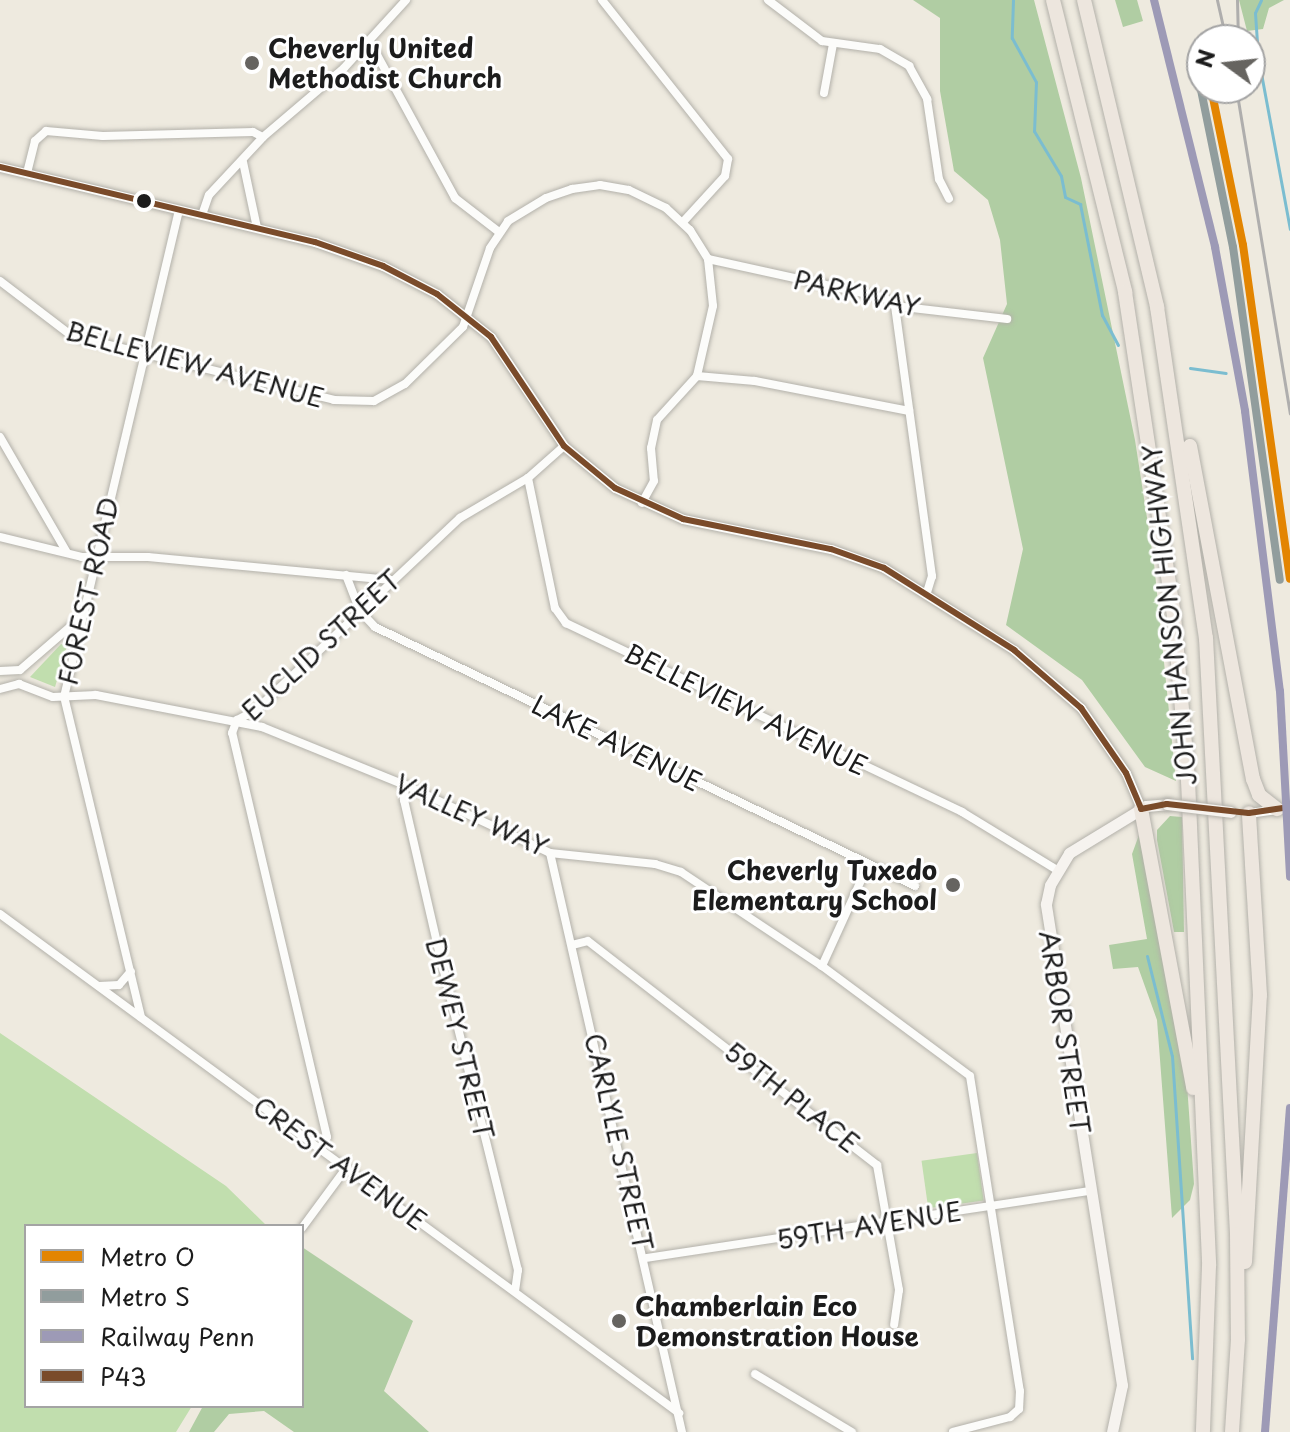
<!DOCTYPE html>
<style>
body{margin:0}
#map{position:relative;width:1290px;height:1432px;overflow:hidden;background:#eeeadf;font-family:"Playpen Sans",sans-serif}
div>[style]{position:absolute}
[style*='--x']{left:calc(var(--x)*1px);top:calc(var(--y)*1px);width:calc(var(--w)*1px);rotate:calc(var(--a)*1deg)}
.green>*{inset:0;background:#c1deae;transform-origin:0 0}
.forest>*{inset:0;background:#b0cda3}
.stream>*{height:3px;margin:-1.5px;padding:0 1.5px;transform-origin:1.5px;border-radius:1.5px;background:#7bbdd0}
.roads{filter:drop-shadow(0 0 2px #b3b1aa) drop-shadow(0 0 2px #b3b1aa)}
.minor>*{height:8px;margin:-4px;padding:0 4px;transform-origin:4px;border-radius:4px;background:#fcfcfa}
.tertiary>*{height:9px;margin:-4.5px;padding:0 4.5px;transform-origin:4.5px;border-radius:4.5px;background:#fcfcfa}
.secondary>*{height:11px;margin:-5.5px;padding:0 5.5px;transform-origin:5.5px;border-radius:5.5px;background:#f6f3ef}
.motorway>*{height:14px;margin:-7px;padding:0 7px;transform-origin:7px;border-radius:7px;background:#ede6de}
.rail>*{height:3px;margin:-1.5px;padding:0 1.5px;transform-origin:1.5px;border-radius:1.5px;background:#afaead}
.bridges{filter:drop-shadow(0 0 2px #b3b1aa) drop-shadow(0 0 2px #b3b1aa)}
.secondary-bridge>*{height:11px;margin:-5.5px;padding:0 5.5px;transform-origin:5.5px;border-radius:5.5px;background:#f6f3ef}
.bus-1>*{height:6px;margin:-3px;padding:0 3px;transform-origin:3px;border-radius:3px;background:#7a4b2a}
.rail-1>*{height:8px;margin:-4px;padding:0 4px;transform-origin:4px;border-radius:4px;background:#9d9ab6}
.metro-1>*{height:8px;margin:-4px;padding:0 4px;transform-origin:4px;border-radius:4px;background:#e38501}
.metro-2>*{height:8px;margin:-4px;padding:0 4px;transform-origin:4px;border-radius:4px;background:#919d9d}
.dots>*{width:22px;height:22px;translate:-50% -50%;box-sizing:border-box;border:4px solid #fff;border-radius:50%}
span{translate:-50% -50%;white-space:nowrap;text-align:center;line-height:1.15;-webkit-text-stroke:6px #fff;paint-order:stroke}
.poi-label{font-size:26px;color:#1c1c1c;font-weight:700}
.left{translate:0 -50%;text-align:left}
.right{translate:-100% -50%;text-align:right}
.street-label{font-size:26px;color:#1c1c1c}
.legend{position:absolute;left:24px;top:1224px;width:280px;height:184px;box-sizing:border-box;background:#fff;border:2px solid #a4a4a4;margin:0;padding:10px 14px;list-style:none;font-size:24px;color:#1c1c1c}
.legend li{display:flex;align-items:center;gap:16px;height:40px}
.legend b{width:40px;border:2px solid #a4a4a4}
.north{position:absolute;left:1186px;top:24px;width:80px;height:80px;box-sizing:border-box;background:#fff;border:2px solid #a4a4a4;border-radius:50%;rotate:285deg;font-size:22px;font-weight:700;line-height:32px;text-align:center;color:#1c1c1c}
.north::after{content:'';display:block;margin:auto;width:28px;height:36px;background:#666460;clip-path:polygon(50% 0,100% 100%,50% 72%,0 100%)}
</style>
<div id="map">
<div class="green">
<i style="clip-path:polygon(61px 644px,67px 646px,55px 687px,30px 677px)"></i>
<i style="clip-path:polygon(0 1033px,226px 1186px,267px 1226px,26px 1226px,26px 1406px,192px 1406px,176px 1432px,0 1432px)"></i>
<i style="left:977px;top:1153px;width:48px;height:56px;rotate:82deg"></i>
</div>
<div class="forest">
<i style="clip-path:polygon(913px 0,1034px 0,1081px 178px,1135px 440px,1154px 563px,1176px 781px,1145px 767px,1082px 680px,1006px 625px,1023px 549px,983px 358px,1007px 304px,1000px 240px,988px 200px,954px 171px,940px 91px,940px 18px)"></i>
<i style="clip-path:polygon(1115px 0,1137px 0,1143px 21px,1123px 27px)"></i>
<i style="clip-path:polygon(1239px 0,1284px 0,1269px 8px,1263px 29px,1247px 31px)"></i>
<i style="clip-path:polygon(1170px 816px,1182px 817px,1184px 932px,1174px 932px,1157px 840px,1157px 830px)"></i>
<i style="clip-path:polygon(1139px 835px,1186px 1070px,1194px 1184px,1190px 1200px,1172px 1218px,1157px 1020px,1138px 967px,1113px 969px,1109px 945px,1147px 939px,1132px 854px)"></i>
<i style="clip-path:polygon(302px 1247px,413px 1321px,384px 1391px,429px 1432px,294px 1432px,264px 1411px,229px 1414px,214px 1432px,189px 1432px,203px 1406px,302px 1406px)"></i>
</div>
<div class="stream">
<i style="--x:1013;--y:0;--w:38;--a:92"></i>
<i style="--x:1012;--y:38;--w:50;--a:61.4"></i>
<i style="--x:1036;--y:82;--w:49;--a:92.3"></i>
<i style="--x:1034;--y:131;--w:52;--a:59"></i>
<i style="--x:1061;--y:176;--w:21;--a:79"></i>
<i style="--x:1065;--y:197;--w:17;--a:25"></i>
<i style="--x:1080;--y:204;--w:113;--a:78.8"></i>
<i style="--x:1102;--y:315;--w:34;--a:62"></i>
<i style="--x:1261;--y:0;--w:14;--a:115"></i>
<i style="--x:1255;--y:13;--w:44;--a:86.1"></i>
<i style="--x:1258;--y:57;--w:175;--a:79.5"></i>
<i style="--x:1190;--y:368;--w:36;--a:8"></i>
<i style="--x:1147;--y:956;--w:103;--a:76"></i>
<i style="--x:1172;--y:1056;--w:303;--a:86.2"></i>
</div>
<div class="roads">
<div class="minor">
<i style="--x:602;--y:0;--w:203;--a:51.6"></i>
<i style="--x:728;--y:159;--w:17;--a:100"></i>
<i style="--x:725;--y:176;--w:62;--a:132.4"></i>
<i style="--x:768;--y:0;--w:68;--a:37.2"></i>
<i style="--x:822;--y:41;--w:59;--a:7.9"></i>
<i style="--x:880;--y:49;--w:34;--a:30"></i>
<i style="--x:909;--y:66;--w:38;--a:61"></i>
<i style="--x:927;--y:99;--w:81;--a:81.5"></i>
<i style="--x:939;--y:179;--w:22;--a:63"></i>
<i style="--x:370;--y:42;--w:178;--a:61.4"></i>
<i style="--x:455;--y:198;--w:56;--a:37.7"></i>
<i style="--x:824;--y:93;--w:50;--a:-79.6"></i>
<i style="--x:243;--y:162;--w:67;--a:78"></i>
<i style="--x:27;--y:173;--w:33;--a:-76"></i>
<i style="--x:35;--y:141;--w:15;--a:-42"></i>
<i style="--x:46;--y:131;--w:57;--a:5"></i>
<i style="--x:103;--y:136;--w:150;--a:-1.5"></i>
<i style="--x:253;--y:132;--w:11;--a:27"></i>
<i style="--x:202;--y:215;--w:21;--a:-71"></i>
<i style="--x:209;--y:195;--w:79;--a:-47"></i>
<i style="--x:263;--y:137;--w:106;--a:-40.4"></i>
<i style="--x:344;--y:68;--w:92;--a:-47.6"></i>
<i style="--x:708;--y:259;--w:181;--a:12.4"></i>
<i style="--x:885;--y:298;--w:13;--a:39"></i>
<i style="--x:895;--y:306;--w:113;--a:6.6"></i>
<i style="--x:0;--y:281;--w:91;--a:37.4"></i>
<i style="--x:72;--y:336;--w:270;--a:13.7"></i>
<i style="--x:334;--y:400;--w:40;--a:1.4"></i>
<i style="--x:374;--y:401;--w:35;--a:-29"></i>
<i style="--x:405;--y:384;--w:81;--a:-44.5"></i>
<i style="--x:463;--y:327;--w:83;--a:-71.1"></i>
<i style="--x:490;--y:248;--w:32;--a:-56"></i>
<i style="--x:508;--y:221;--w:44;--a:-31.2"></i>
<i style="--x:546;--y:198;--w:28;--a:-19"></i>
<i style="--x:572;--y:189;--w:28;--a:-8"></i>
<i style="--x:600;--y:185;--w:29;--a:10"></i>
<i style="--x:629;--y:190;--w:41;--a:25.9"></i>
<i style="--x:666;--y:208;--w:33;--a:43"></i>
<i style="--x:690;--y:230;--w:34;--a:58"></i>
<i style="--x:708;--y:259;--w:47;--a:83.9"></i>
<i style="--x:713;--y:306;--w:72;--a:102.9"></i>
<i style="--x:697;--y:376;--w:59;--a:132.3"></i>
<i style="--x:657;--y:420;--w:29;--a:102"></i>
<i style="--x:651;--y:448;--w:33;--a:85"></i>
<i style="--x:654;--y:481;--w:25;--a:119"></i>
<i style="--x:895;--y:306;--w:273;--a:82.2"></i>
<i style="--x:932;--y:576;--w:17;--a:107"></i>
<i style="--x:697;--y:376;--w:58;--a:4.9"></i>
<i style="--x:755;--y:381;--w:157;--a:11"></i>
<i style="--x:0;--y:437;--w:132;--a:59.9"></i>
<i style="--x:528;--y:478;--w:133;--a:78.3"></i>
<i style="--x:555;--y:608;--w:19;--a:54"></i>
<i style="--x:566;--y:623;--w:439;--a:25.5"></i>
<i style="--x:962;--y:812;--w:111;--a:31.4"></i>
<i style="--x:0;--y:537;--w:84;--a:13.7"></i>
<i style="--x:82;--y:557;--w:66;--a:0"></i>
<i style="--x:148;--y:557;--w:244;--a:5.4"></i>
<i style="--x:346;--y:575;--w:39;--a:69"></i>
<i style="--x:360;--y:611;--w:22;--a:47"></i>
<i style="--x:375;--y:627;--w:599;--a:25.62"></i>
<i style="--x:20;--y:670;--w:78;--a:-40.8"></i>
<i style="--x:0;--y:671;--w:20;--a:-3"></i>
<i style="--x:0;--y:689;--w:20;--a:-15"></i>
<i style="--x:19;--y:684;--w:36;--a:21"></i>
<i style="--x:53;--y:697;--w:43;--a:-2.7"></i>
<i style="--x:96;--y:695;--w:169;--a:10.9"></i>
<i style="--x:262;--y:727;--w:154;--a:22.1"></i>
<i style="--x:405;--y:785;--w:160;--a:25.1"></i>
<i style="--x:550;--y:853;--w:106;--a:6"></i>
<i style="--x:655;--y:864;--w:27;--a:17"></i>
<i style="--x:681;--y:872;--w:169;--a:33.7"></i>
<i style="--x:822;--y:966;--w:184;--a:36.6"></i>
<i style="--x:970;--y:1076;--w:319;--a:81"></i>
<i style="--x:1020;--y:1391;--w:18;--a:93"></i>
<i style="--x:1019;--y:1409;--w:12;--a:138"></i>
<i style="--x:1010;--y:1417;--w:59;--a:165.3"></i>
<i style="--x:405;--y:785;--w:15;--a:94"></i>
<i style="--x:404;--y:800;--w:147;--a:77"></i>
<i style="--x:437;--y:943;--w:337;--a:76.1"></i>
<i style="--x:518;--y:1270;--w:21;--a:98"></i>
<i style="--x:550;--y:853;--w:594;--a:77.16"></i>
<i style="--x:0;--y:914;--w:843;--a:36.31"></i>
<i style="--x:572;--y:945;--w:16;--a:-14"></i>
<i style="--x:588;--y:941;--w:366;--a:37.8"></i>
<i style="--x:877;--y:1165;--w:127;--a:80"></i>
<i style="--x:899;--y:1290;--w:35;--a:98"></i>
<i style="--x:822;--y:966;--w:111;--a:-65.5"></i>
<i style="--x:99;--y:986;--w:20;--a:-3"></i>
<i style="--x:119;--y:985;--w:18;--a:-49"></i>
<i style="--x:141;--y:1017;--w:329;--a:-103.5"></i>
<i style="--x:64;--y:697;--w:500;--a:-76.71"></i>
<i style="--x:320;--y:1148;--w:13;--a:-58"></i>
<i style="--x:327;--y:1137;--w:415;--a:-103.2"></i>
<i style="--x:232;--y:733;--w:14;--a:-69"></i>
<i style="--x:237;--y:720;--w:20;--a:-27"></i>
<i style="--x:255;--y:711;--w:282;--a:-43.3"></i>
<i style="--x:460;--y:518;--w:79;--a:-30.5"></i>
<i style="--x:528;--y:478;--w:48;--a:-41.6"></i>
<i style="--x:302;--y:1228;--w:76;--a:-53.6"></i>
<i style="--x:646;--y:1258;--w:450;--a:-8.6"></i>
<i style="--x:755;--y:1374;--w:113;--a:30.9"></i>
</div>
<div class="tertiary">
<i style="--x:0;--y:167;--w:324;--a:13.4"></i>
<i style="--x:315;--y:242;--w:72;--a:19.4"></i>
<i style="--x:383;--y:266;--w:61;--a:27.4"></i>
<i style="--x:437;--y:294;--w:69;--a:38.5"></i>
<i style="--x:491;--y:337;--w:131;--a:56.2"></i>
<i style="--x:564;--y:446;--w:66;--a:39.5"></i>
<i style="--x:615;--y:488;--w:75;--a:24.5"></i>
<i style="--x:683;--y:519;--w:151;--a:11.5"></i>
<i style="--x:831;--y:549;--w:56;--a:19.7"></i>
<i style="--x:884;--y:568;--w:154;--a:32.2"></i>
<i style="--x:1014;--y:650;--w:89;--a:40.9"></i>
<i style="--x:1081;--y:708;--w:79;--a:55.3"></i>
<i style="--x:1126;--y:773;--w:39;--a:67"></i>
<i style="--x:1249;--y:813;--w:41;--a:-8.3"></i>
</div>
<div class="secondary">
<i style="--x:1112;--y:1432;--w:48;--a:-78"></i>
<i style="--x:1122;--y:1385;--w:487;--a:-99"></i>
<i style="--x:1046;--y:904;--w:19;--a:-78"></i>
<i style="--x:1050;--y:885;--w:37;--a:-59"></i>
<i style="--x:1069;--y:853;--w:90;--a:-31.4"></i>
<i style="--x:1146;--y:806;--w:21;--a:-5"></i>
</div>
<div class="motorway">
<i style="--x:1053;--y:0;--w:301;--a:76.1"></i>
<i style="--x:1125;--y:292;--w:328;--a:81.4"></i>
<i style="--x:1174;--y:616;--w:165;--a:85.1"></i>
<i style="--x:1188;--y:780;--w:486;--a:87.5"></i>
<i style="--x:1209;--y:1266;--w:166;--a:92.1"></i>
<i style="--x:1084;--y:0;--w:316;--a:76.6"></i>
<i style="--x:1157;--y:307;--w:335;--a:81.6"></i>
<i style="--x:1206;--y:638;--w:597;--a:87.02"></i>
<i style="--x:1237;--y:1234;--w:105;--a:89.5"></i>
<i style="--x:1238;--y:1339;--w:93;--a:93.7"></i>
<i style="--x:1190;--y:446;--w:339;--a:79.3"></i>
<i style="--x:1253;--y:779;--w:17;--a:69"></i>
<i style="--x:1259;--y:795;--w:23;--a:38"></i>
<i style="--x:1141;--y:809;--w:284;--a:79.4"></i>
<i style="--x:1245;--y:1262;--w:267;--a:-86.8"></i>
<i style="--x:1260;--y:995;--w:182;--a:-93.5"></i>
</div>
</div>
<div class="rail">
<i style="--x:1217;--y:0;--w:41;--a:77.3"></i>
<i style="--x:1237;--y:0;--w:40;--a:88.6"></i>
<i style="--x:1236;--y:88;--w:330;--a:80.6"></i>
</div>
<div class="bridges">
<div class="secondary-bridge">
<i style="--x:1167;--y:804;--w:64;--a:7.1"></i>
</div>
</div>
<div class="bus-1">
<i style="--x:0;--y:167;--w:324;--a:13.4"></i>
<i style="--x:315;--y:242;--w:72;--a:19.4"></i>
<i style="--x:383;--y:266;--w:61;--a:27.4"></i>
<i style="--x:437;--y:294;--w:69;--a:38.5"></i>
<i style="--x:491;--y:337;--w:131;--a:56.2"></i>
<i style="--x:564;--y:446;--w:66;--a:39.5"></i>
<i style="--x:615;--y:488;--w:75;--a:24.5"></i>
<i style="--x:683;--y:519;--w:151;--a:11.5"></i>
<i style="--x:831;--y:549;--w:56;--a:19.7"></i>
<i style="--x:884;--y:568;--w:154;--a:32.2"></i>
<i style="--x:1014;--y:650;--w:89;--a:40.9"></i>
<i style="--x:1081;--y:708;--w:79;--a:55.3"></i>
<i style="--x:1126;--y:773;--w:39;--a:67"></i>
<i style="--x:1141;--y:809;--w:26;--a:-11"></i>
<i style="--x:1167;--y:804;--w:82;--a:6.3"></i>
<i style="--x:1249;--y:813;--w:41;--a:-8.3"></i>
</div>
<div class="rail-1">
<i style="--x:1154;--y:0;--w:254;--a:76.1"></i>
<i style="--x:1215;--y:247;--w:167;--a:79.6"></i>
<i style="--x:1245;--y:411;--w:282;--a:82.9"></i>
<i style="--x:1280;--y:691;--w:186;--a:86.9"></i>
<i style="--x:1265;--y:1432;--w:325;--a:-85.6"></i>
</div>
<div class="metro-1">
<i style="--x:1211;--y:88;--w:160;--a:78.5"></i>
<i style="--x:1243;--y:245;--w:337;--a:82"></i>
</div>
<div class="metro-2">
<i style="--x:1201;--y:90;--w:160;--a:78.5"></i>
<i style="--x:1233;--y:247;--w:336;--a:82"></i>
</div>
<div class="dots">
<i style="left:252px;top:63px;background:#666460"></i>
<i style="left:144px;top:201px;background:#1c1c1c"></i>
<i style="left:953px;top:885px;background:#666460"></i>
<i style="left:619px;top:1321px;background:#666460"></i>
</div>
<div class="poi-label">
<span class="left" style="left:268px;top:63px">Cheverly United<br>Methodist Church</span>
<span class="right" style="left:937px;top:885px">Cheverly Tuxedo<br>Elementary School</span>
<span class="left" style="left:635px;top:1321px">Chamberlain Eco<br>Demonstration House</span>
</div>
<div class="street-label">
<span style="left:857px;top:293px;rotate:13deg">PARKWAY</span>
<span style="left:195px;top:364px;rotate:15deg">BELLEVIEW AVENUE</span>
<span style="left:88px;top:591px;rotate:-77deg">FOREST ROAD</span>
<span style="left:1169px;top:615px;rotate:-96deg">JOHN HANSON HIGHWAY</span>
<span style="left:321px;top:645px;rotate:-43deg">EUCLID STREET</span>
<span style="left:746px;top:709px;rotate:26deg">BELLEVIEW AVENUE</span>
<span style="left:617px;top:743px;rotate:26deg">LAKE AVENUE</span>
<span style="left:472px;top:815px;rotate:24deg">VALLEY WAY</span>
<span style="left:1065px;top:1032px;rotate:81deg">ARBOR STREET</span>
<span style="left:460px;top:1038px;rotate:76deg">DEWEY STREET</span>
<span style="left:792px;top:1097px;rotate:38deg">59TH PLACE</span>
<span style="left:619px;top:1142px;rotate:77deg">CARLYLE STREET</span>
<span style="left:340px;top:1163px;rotate:36deg">CREST AVENUE</span>
<span style="left:869px;top:1225px;rotate:-9deg">59TH AVENUE</span>
</div>
<ul class="legend">
<li><b style="height:10px;background:#e38501"></b>Metro O</li>
<li><b style="height:10px;background:#919d9d"></b>Metro S</li>
<li><b style="height:10px;background:#9d9ab6"></b>Railway Penn</li>
<li><b style="height:10px;background:#7a4b2a"></b>P43</li>
</ul>
<div class="north">N</div>
</div>
